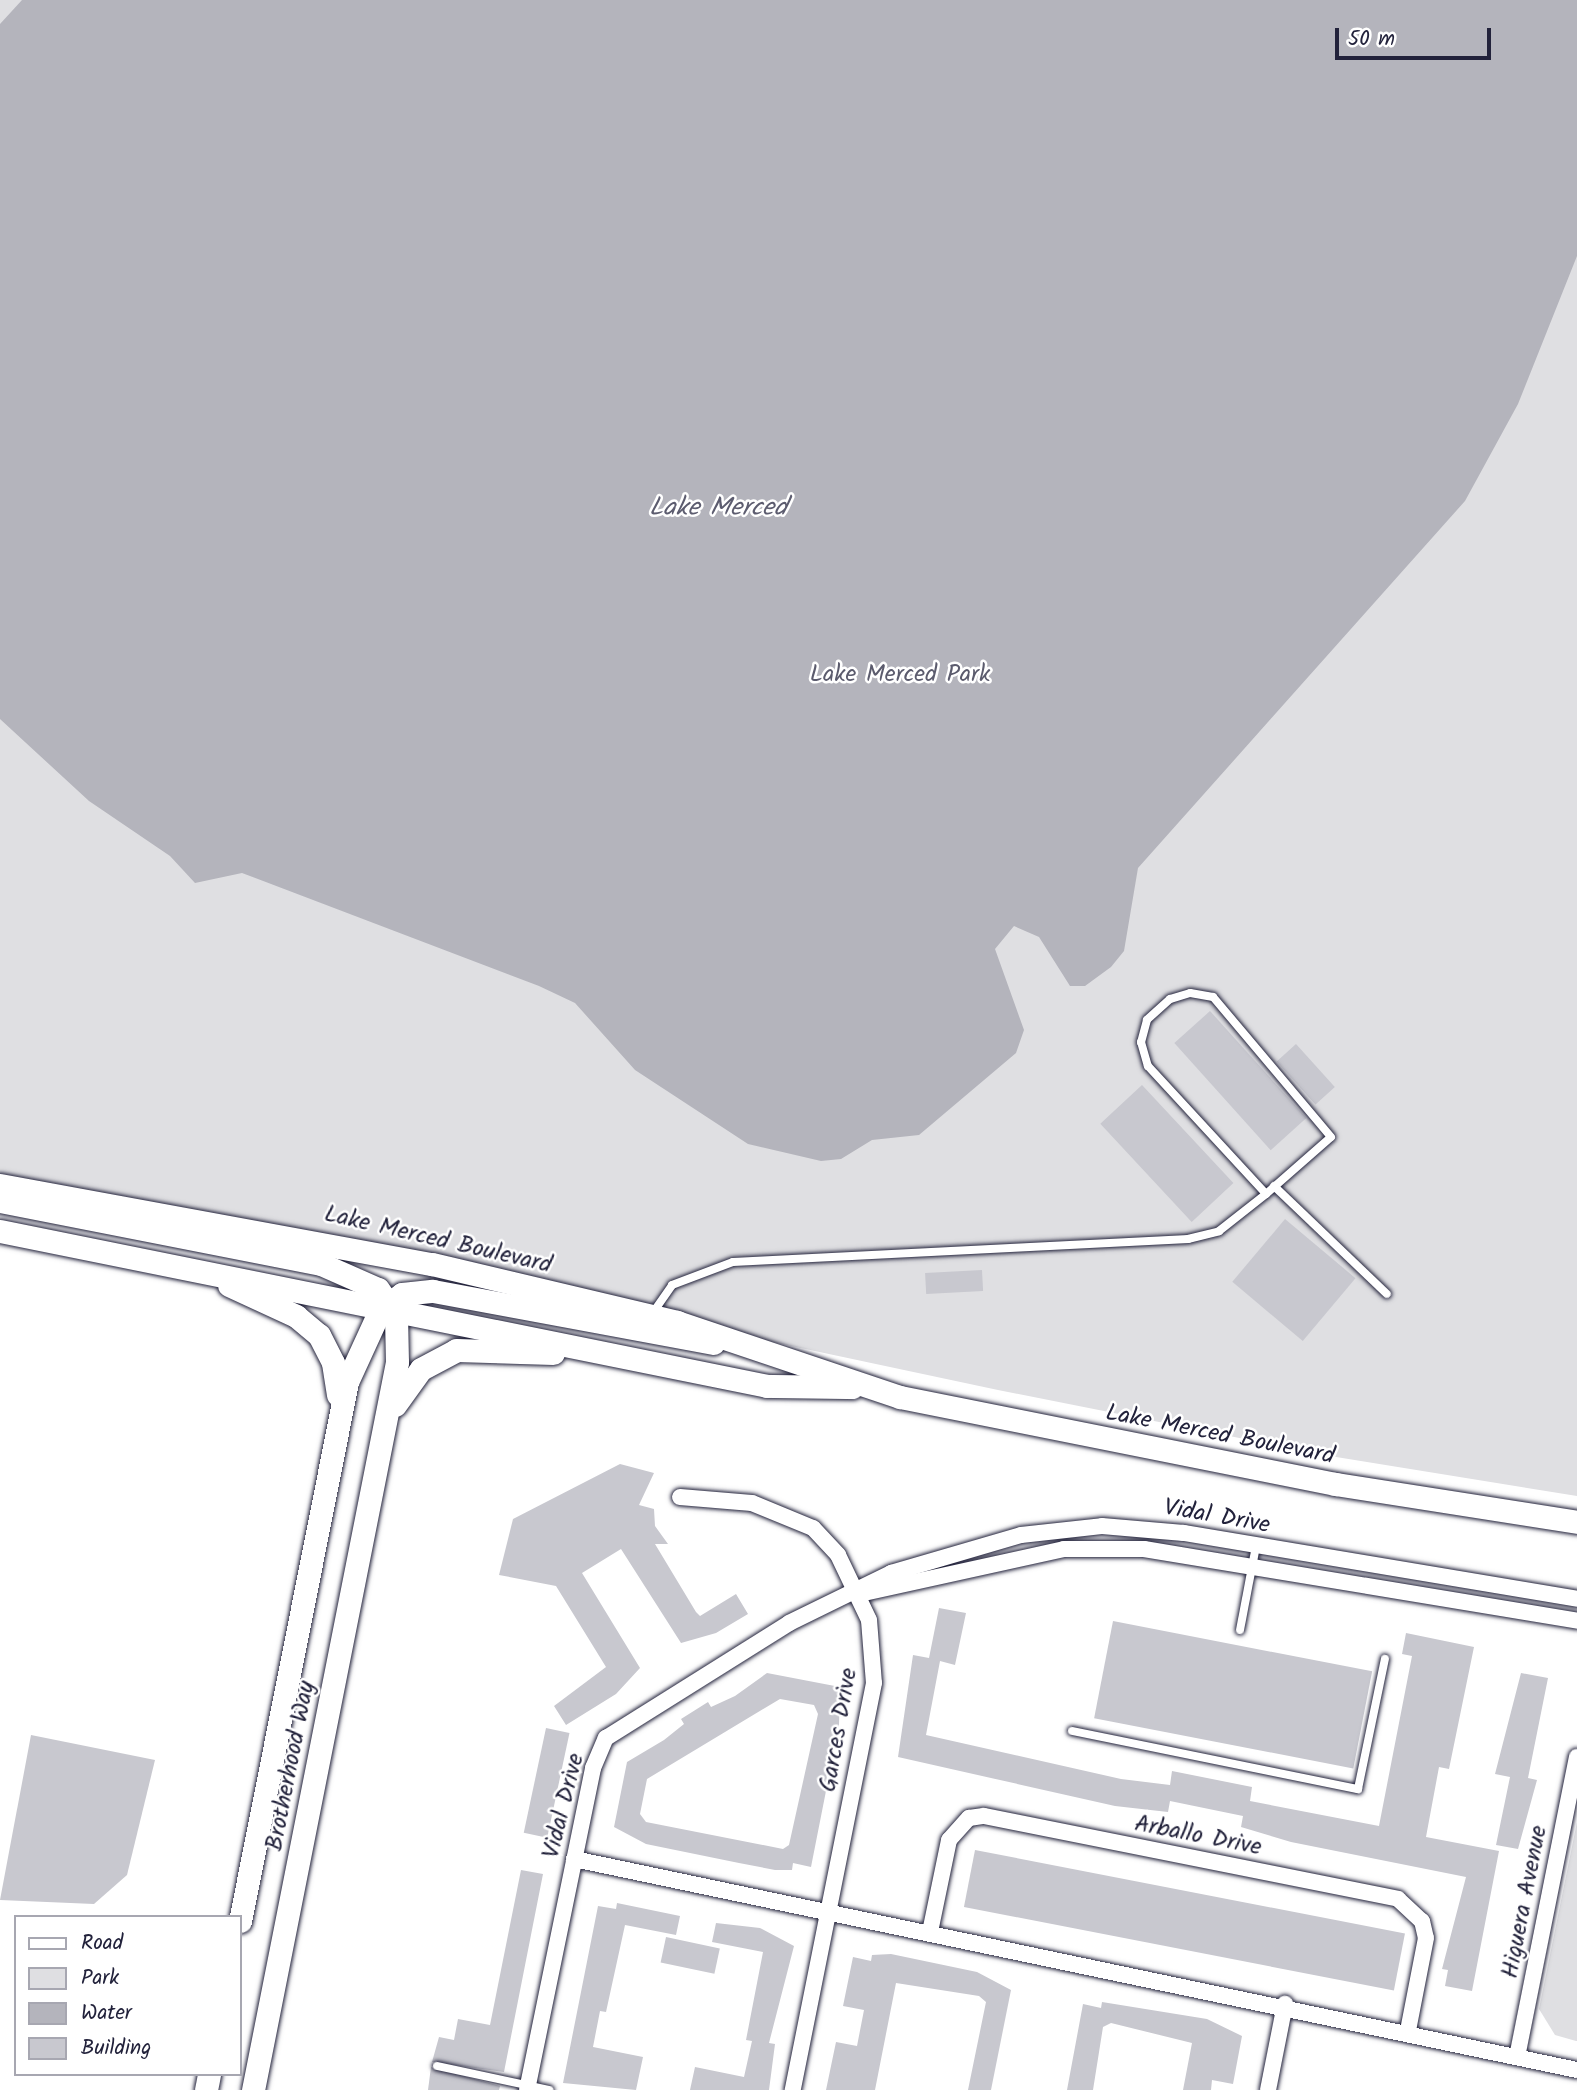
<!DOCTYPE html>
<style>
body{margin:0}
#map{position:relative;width:1577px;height:2090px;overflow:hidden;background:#fff;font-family:Kalam,sans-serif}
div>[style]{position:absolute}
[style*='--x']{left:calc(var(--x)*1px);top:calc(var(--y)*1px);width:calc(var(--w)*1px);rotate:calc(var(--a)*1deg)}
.green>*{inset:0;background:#dfdfe2}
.water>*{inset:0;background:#b4b4bc}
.building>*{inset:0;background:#c8c8cf;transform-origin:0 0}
.roads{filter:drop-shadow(0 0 2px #22223b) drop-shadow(0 0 2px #22223b)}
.service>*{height:8px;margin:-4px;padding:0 4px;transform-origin:4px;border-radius:4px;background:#fff}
.minor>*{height:16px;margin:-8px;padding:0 8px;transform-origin:8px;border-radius:8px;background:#fff}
.secondary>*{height:23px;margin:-11.5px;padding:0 11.5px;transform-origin:11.5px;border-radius:11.5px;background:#fff}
span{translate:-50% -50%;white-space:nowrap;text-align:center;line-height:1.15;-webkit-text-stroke:5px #fff;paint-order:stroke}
.park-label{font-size:24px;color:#5b5b6d}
.street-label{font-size:24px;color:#22223b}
.water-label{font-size:26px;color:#5c5c6f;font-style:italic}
.legend{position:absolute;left:14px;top:1915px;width:228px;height:161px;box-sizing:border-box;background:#fff;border:2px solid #a7a7b1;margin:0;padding:9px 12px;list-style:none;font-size:21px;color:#22223b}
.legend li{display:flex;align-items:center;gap:14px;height:35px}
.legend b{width:35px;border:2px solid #a7a7b1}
.scale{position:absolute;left:1335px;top:28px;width:156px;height:32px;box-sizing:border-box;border:4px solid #22223b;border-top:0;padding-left:9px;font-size:21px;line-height:24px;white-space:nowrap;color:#22223b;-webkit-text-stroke:5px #fff;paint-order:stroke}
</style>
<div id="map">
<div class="green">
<i style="clip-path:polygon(0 0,1577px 0,1577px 1496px,1330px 1456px,998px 1390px,0 1178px)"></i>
<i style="clip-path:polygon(1577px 1822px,1577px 2041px,1576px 2041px,1555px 2035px,1539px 2009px)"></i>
</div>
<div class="water">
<i style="clip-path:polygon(22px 0,1577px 0,1577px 256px,1518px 404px,1465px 501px,1138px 868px,1124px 951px,1111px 967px,1085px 986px,1070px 986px,1039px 937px,1014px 926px,995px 949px,1024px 1030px,1016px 1053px,919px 1135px,872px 1140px,841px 1159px,821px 1161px,748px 1144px,635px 1070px,575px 1003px,539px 986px,242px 873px,195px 883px,170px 856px,89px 801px,0 719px,0 24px)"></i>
</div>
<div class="building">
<i style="left:1210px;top:1011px;width:144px;height:48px;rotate:48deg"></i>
<i style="left:1296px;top:1044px;width:58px;height:26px;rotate:48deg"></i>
<i style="left:1142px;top:1085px;width:134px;height:57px;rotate:47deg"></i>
<i style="left:1285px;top:1219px;width:92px;height:82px;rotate:40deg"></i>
<i style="left:982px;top:1270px;width:21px;height:57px;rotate:87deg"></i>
<i style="clip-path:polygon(620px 1464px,654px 1473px,639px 1505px,654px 1509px,655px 1526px,668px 1544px,655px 1544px,696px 1612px,700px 1616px,736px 1594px,748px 1614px,716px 1633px,681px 1643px,621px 1549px,582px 1573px,640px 1668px,616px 1694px,566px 1725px,554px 1706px,606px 1667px,556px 1586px,499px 1575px,513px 1519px)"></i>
<i style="clip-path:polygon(939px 1608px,966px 1613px,955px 1665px,940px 1661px,926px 1735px,1121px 1779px,1170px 1785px,1172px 1771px,1252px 1787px,1250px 1801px,1379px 1826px,1412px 1656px,1402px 1654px,1406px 1633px,1474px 1647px,1449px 1769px,1439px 1767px,1426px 1837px,1499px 1851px,1472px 1991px,1445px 1986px,1448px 1970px,1442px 1969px,1466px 1877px,1291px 1842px,1241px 1827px,1243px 1816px,1170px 1801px,1168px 1812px,1115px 1806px,898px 1757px,913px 1655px,929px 1658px)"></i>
<i style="left:1113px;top:1621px;width:264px;height:99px;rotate:11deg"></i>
<i style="clip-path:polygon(evenodd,767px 1673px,840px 1687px,839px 1725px,811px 1867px,793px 1863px,792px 1870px,775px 1870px,739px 1863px,646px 1844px,614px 1827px,627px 1762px,664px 1740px,684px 1724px,681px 1719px,708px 1702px,711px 1707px,735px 1696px,767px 1673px,780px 1699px,814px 1705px,818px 1714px,789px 1845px,783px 1849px,646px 1822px,640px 1814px,647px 1779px,780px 1699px)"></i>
<i style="clip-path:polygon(1521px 1673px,1548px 1678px,1528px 1778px,1537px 1780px,1518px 1849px,1496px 1845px,1510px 1777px,1495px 1774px)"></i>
<i style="left:546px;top:1728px;width:24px;height:107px;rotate:12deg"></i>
<i style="clip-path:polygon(31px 1735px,155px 1760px,127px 1875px,94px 1904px,0 1900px)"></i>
<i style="left:975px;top:1850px;width:438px;height:58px;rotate:11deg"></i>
<i style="clip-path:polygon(521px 1870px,543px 1874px,504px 2072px,432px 2062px,439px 2037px,454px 2040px,458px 2019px,490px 2025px)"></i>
<i style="clip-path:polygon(617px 1903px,680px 1916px,676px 1935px,625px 1925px,606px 2012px,600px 2011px,593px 2047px,643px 2057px,636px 2090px,563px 2083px,598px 1906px,616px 1909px)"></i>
<i style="clip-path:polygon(716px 1923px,760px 1928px,794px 1946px,769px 2043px,775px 2044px,769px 2090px,690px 2090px,695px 2067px,744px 2077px,752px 2041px,746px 2040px,763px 1952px,712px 1942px)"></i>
<i style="left:666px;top:1937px;width:55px;height:26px;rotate:12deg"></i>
<i style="clip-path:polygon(891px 1954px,977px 1972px,1011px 1990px,991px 2090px,968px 2090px,986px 2002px,979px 1996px,896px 1983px,875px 2090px,826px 2090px,836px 2042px,857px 2046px,864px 2010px,843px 2006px,853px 1957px,871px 1961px,872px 1955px)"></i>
<i style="clip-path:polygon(1102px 2002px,1207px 2019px,1242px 2036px,1233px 2084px,1212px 2080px,1211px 2090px,1183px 2090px,1192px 2043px,1111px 2023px,1103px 2027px,1093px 2090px,1067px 2090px,1083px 2004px,1101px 2008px)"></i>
<i style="clip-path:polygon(431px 2067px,500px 2086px,499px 2090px,428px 2090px)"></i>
</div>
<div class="roads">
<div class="service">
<i style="--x:1274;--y:1186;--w:156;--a:43.7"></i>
<i style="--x:652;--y:1314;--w:35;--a:-55"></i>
<i style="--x:672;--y:1285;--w:65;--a:-20.7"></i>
<i style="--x:733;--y:1262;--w:456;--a:-2.9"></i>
<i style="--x:1188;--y:1239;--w:32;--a:-14"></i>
<i style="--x:1219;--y:1231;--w:60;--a:-38.2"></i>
<i style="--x:1266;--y:1194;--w:86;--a:-41.2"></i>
<i style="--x:1331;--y:1137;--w:183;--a:-130.1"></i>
<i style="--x:1213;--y:997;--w:23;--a:-170"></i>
<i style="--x:1190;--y:993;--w:21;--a:163"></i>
<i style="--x:1170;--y:999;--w:31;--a:138"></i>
<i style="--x:1147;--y:1020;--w:23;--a:105"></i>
<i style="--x:1141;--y:1042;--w:25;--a:74"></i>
<i style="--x:1148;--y:1066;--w:174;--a:47.3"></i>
<i style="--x:1240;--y:1630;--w:86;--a:-79.2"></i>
<i style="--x:1072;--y:1731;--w:292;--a:11.5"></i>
<i style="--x:1358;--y:1789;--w:133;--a:-78.3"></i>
<i style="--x:437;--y:2066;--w:115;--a:12.1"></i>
</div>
<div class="minor">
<i style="--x:680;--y:1497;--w:72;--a:4.8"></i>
<i style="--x:752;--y:1503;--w:66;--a:22.3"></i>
<i style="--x:813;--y:1528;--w:37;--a:47"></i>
<i style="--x:838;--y:1555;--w:72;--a:64.5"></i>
<i style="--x:869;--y:1620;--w:63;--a:85.5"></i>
<i style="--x:874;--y:1683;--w:415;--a:101.3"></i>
<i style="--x:864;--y:1593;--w:205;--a:-12.4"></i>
<i style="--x:1064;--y:1549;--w:80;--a:0"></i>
<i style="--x:1144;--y:1549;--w:439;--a:9.4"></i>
<i style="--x:574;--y:1859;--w:1025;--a:11.88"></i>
<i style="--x:930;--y:1932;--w:94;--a:-78.3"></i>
<i style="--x:949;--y:1840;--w:30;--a:-48"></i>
<i style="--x:969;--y:1818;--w:15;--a:-8"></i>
<i style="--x:984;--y:1816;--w:422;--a:11.3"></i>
<i style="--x:1398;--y:1899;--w:33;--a:43"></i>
<i style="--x:1422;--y:1921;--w:17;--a:77"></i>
<i style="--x:1426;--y:1938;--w:95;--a:101"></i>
<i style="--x:1517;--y:2057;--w:306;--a:-78.7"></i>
<i style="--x:527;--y:2090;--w:329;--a:-78.4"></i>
<i style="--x:593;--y:1768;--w:33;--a:-67"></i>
<i style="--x:606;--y:1738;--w:216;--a:-32.1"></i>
<i style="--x:789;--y:1623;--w:114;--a:-26.1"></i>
<i style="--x:891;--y:1573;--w:135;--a:-16.3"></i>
<i style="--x:1021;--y:1535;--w:81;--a:-6.3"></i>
<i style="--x:1102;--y:1526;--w:82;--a:4.9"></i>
<i style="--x:1184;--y:1533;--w:399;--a:9.5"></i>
<i style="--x:1268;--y:2090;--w:88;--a:-78.8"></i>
</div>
<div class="secondary">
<i style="--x:0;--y:1185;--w:439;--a:10.4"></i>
<i style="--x:432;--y:1264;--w:252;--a:13.3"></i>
<i style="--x:677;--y:1322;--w:235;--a:18.6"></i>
<i style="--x:900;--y:1397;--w:444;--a:11.3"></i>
<i style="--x:1335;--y:1484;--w:245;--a:8.9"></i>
<i style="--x:0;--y:1201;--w:327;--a:11.1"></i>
<i style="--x:321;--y:1264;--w:62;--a:23.7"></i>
<i style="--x:378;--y:1289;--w:32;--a:55"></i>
<i style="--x:396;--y:1315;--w:47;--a:88.8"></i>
<i style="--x:397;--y:1362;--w:742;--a:101.19"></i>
<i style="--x:0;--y:1231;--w:783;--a:11.42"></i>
<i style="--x:767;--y:1386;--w:85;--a:0.7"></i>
<i style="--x:229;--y:1285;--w:74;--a:24.8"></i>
<i style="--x:296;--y:1316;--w:30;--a:40"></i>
<i style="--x:319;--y:1335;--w:31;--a:63"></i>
<i style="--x:333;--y:1363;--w:32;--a:81"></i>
<i style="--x:395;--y:1405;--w:44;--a:-54.2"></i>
<i style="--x:421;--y:1369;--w:40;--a:-28"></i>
<i style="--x:456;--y:1350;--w:97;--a:1.8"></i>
<i style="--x:240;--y:1921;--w:550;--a:-78.77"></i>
<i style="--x:347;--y:1382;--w:79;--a:-65.4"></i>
<i style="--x:380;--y:1310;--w:27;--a:-36"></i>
<i style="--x:402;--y:1294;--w:31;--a:-6"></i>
<i style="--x:433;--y:1291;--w:285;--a:10.5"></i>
<i style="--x:206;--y:2090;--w:16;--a:-79"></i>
</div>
</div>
<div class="park-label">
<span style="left:900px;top:675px">Lake Merced Park</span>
</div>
<div class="street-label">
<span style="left:438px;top:1240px;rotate:13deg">Lake Merced Boulevard</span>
<span style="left:1220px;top:1435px;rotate:11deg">Lake Merced Boulevard</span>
<span style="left:1217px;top:1517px;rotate:10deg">Vidal Drive</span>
<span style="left:839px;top:1730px;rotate:-80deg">Garces Drive</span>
<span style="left:291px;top:1766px;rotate:-79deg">Brotherhood Way</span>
<span style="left:564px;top:1806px;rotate:-76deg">Vidal Drive</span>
<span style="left:1198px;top:1836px;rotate:11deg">Arballo Drive</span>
<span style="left:1525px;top:1902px;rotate:-79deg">Higuera Avenue</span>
</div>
<div class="water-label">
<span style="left:718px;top:509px">Lake Merced</span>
</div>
<ul class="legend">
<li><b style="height:9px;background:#fff"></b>Road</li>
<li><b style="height:19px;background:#dfdfe2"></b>Park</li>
<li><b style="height:19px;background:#b4b4bc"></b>Water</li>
<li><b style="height:19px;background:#c8c8cf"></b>Building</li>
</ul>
<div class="scale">50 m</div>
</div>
